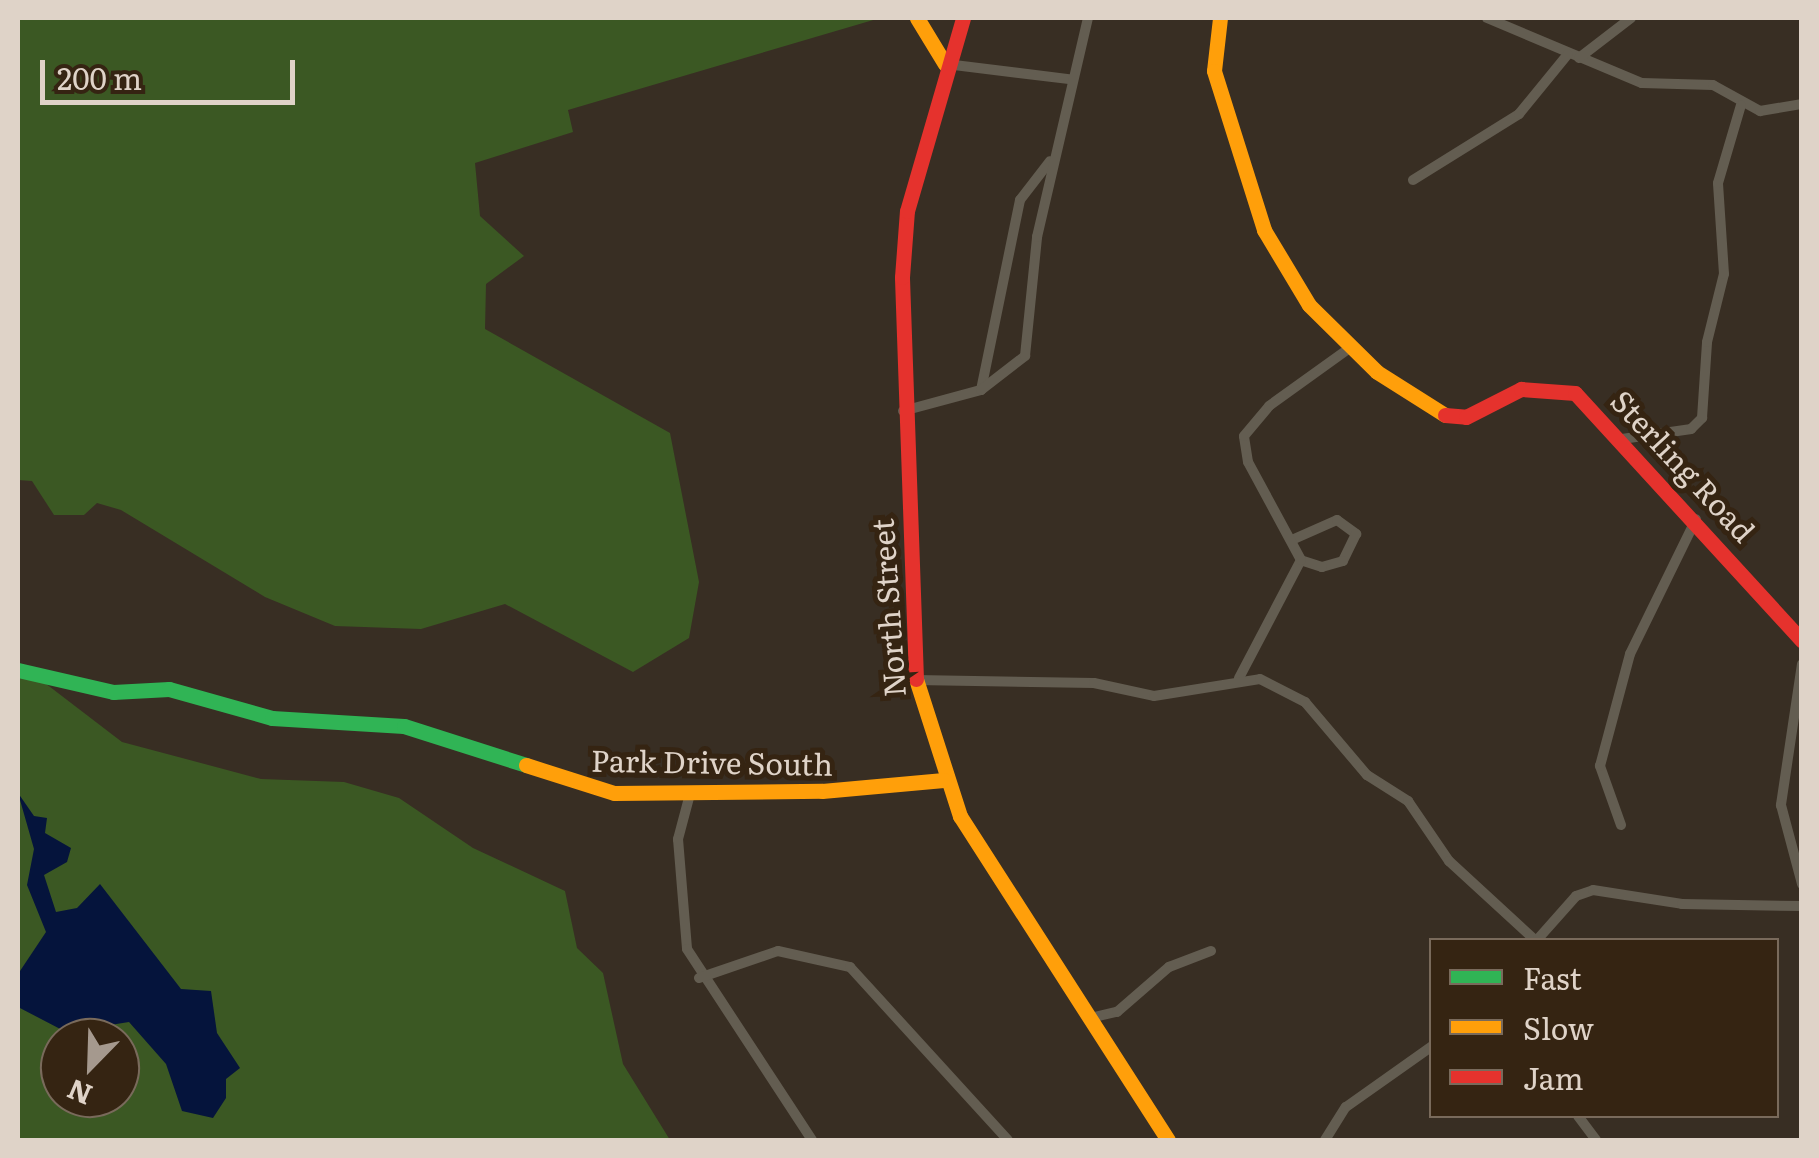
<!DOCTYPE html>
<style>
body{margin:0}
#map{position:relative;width:1819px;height:1158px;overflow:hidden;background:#382e23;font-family:Literata,serif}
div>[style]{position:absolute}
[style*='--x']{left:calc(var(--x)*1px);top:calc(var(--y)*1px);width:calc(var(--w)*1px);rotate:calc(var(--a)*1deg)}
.green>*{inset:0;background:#3b5823}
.water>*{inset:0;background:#05143c}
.street>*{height:10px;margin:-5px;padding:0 5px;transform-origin:5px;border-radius:5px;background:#635d51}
.fast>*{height:15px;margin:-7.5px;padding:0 7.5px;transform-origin:7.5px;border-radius:7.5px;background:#30b455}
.slow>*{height:15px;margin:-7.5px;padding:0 7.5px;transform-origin:7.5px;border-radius:7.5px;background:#ff9f0a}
.jam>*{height:15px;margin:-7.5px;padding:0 7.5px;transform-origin:7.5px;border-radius:7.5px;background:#e5322d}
span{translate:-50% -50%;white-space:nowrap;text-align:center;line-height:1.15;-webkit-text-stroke:10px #352412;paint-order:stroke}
.street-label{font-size:30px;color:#dfd3c8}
.frame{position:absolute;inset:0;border:20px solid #dfd3c8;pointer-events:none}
.legend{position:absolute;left:1429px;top:938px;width:350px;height:180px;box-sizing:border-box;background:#352412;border:2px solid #796a5b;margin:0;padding:12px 18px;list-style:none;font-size:30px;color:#dfd3c8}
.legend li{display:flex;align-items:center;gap:20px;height:50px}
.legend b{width:50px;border:2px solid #796a5b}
.north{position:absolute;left:40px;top:1018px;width:100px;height:100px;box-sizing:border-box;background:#352412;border:2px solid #796a5b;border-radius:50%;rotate:203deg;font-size:28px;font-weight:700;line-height:40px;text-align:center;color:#dfd3c8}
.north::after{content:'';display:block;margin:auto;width:35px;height:45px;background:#a5998e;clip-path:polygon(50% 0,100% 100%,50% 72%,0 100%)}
.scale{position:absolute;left:40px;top:60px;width:255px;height:45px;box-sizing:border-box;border:5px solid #dfd3c8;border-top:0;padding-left:12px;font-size:30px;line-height:35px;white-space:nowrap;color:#dfd3c8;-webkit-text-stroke:8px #352412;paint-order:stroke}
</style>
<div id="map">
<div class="green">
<i style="clip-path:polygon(18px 18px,880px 18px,568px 110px,573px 132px,475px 163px,480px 216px,524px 256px,486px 284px,485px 329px,670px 433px,699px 582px,689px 638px,633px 672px,505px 604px,421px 629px,335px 626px,265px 597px,121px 510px,97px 503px,84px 515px,54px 515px,32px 481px,18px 480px)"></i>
<i style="clip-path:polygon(evenodd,18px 675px,41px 680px,122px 742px,261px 779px,344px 782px,399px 798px,473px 848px,565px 891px,577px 948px,603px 973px,623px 1064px,670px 1140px,18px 1140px,18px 675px,60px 1038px,120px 1038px,120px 1098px,60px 1098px,60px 1038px)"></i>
</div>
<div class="water">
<i style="clip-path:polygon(18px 793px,34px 816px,47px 818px,45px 833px,71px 848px,67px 862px,44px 875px,56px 912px,77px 908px,100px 884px,181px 989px,211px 991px,217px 1033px,240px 1068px,226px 1079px,226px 1098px,213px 1118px,182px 1111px,166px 1064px,129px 1022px,66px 1032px,18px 1007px,18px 974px,46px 932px,27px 885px,34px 849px)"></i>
</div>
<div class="street">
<i style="--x:1487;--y:18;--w:168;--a:22.8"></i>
<i style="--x:1642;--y:83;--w:71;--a:1.6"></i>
<i style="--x:1713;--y:85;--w:54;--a:29"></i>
<i style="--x:1760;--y:111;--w:43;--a:-9.5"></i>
<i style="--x:1579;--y:58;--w:66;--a:-37.6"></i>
<i style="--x:946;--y:64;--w:124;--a:7"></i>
<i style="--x:1413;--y:180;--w:125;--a:-31.9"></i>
<i style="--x:1519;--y:114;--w:77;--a:-50.8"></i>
<i style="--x:981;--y:390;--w:194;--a:-78.4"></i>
<i style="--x:1020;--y:200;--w:49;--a:-52.4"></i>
<i style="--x:903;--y:411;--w:81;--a:-15.1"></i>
<i style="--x:981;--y:390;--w:56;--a:-37.7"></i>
<i style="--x:1025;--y:356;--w:120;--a:-84.2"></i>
<i style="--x:1037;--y:237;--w:225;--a:-76.9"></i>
<i style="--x:1622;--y:439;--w:70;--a:-8.2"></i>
<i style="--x:1691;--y:429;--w:16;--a:-45"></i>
<i style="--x:1702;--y:418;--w:76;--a:-86.2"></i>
<i style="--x:1707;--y:342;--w:70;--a:-76"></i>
<i style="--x:1724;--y:274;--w:91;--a:-93.8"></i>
<i style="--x:1718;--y:183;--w:81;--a:-73.6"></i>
<i style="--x:1294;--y:539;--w:47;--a:-23.8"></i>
<i style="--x:1337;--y:520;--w:24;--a:36"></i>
<i style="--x:1356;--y:534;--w:30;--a:116"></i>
<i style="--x:1343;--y:561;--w:22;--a:164"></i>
<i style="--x:1322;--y:567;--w:22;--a:-162"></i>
<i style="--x:1802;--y:664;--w:143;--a:98.5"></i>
<i style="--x:1781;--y:805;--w:82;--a:75.1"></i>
<i style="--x:1239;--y:678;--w:133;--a:-62.3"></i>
<i style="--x:1301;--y:560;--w:111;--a:-118.4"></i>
<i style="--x:1248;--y:462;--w:26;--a:-99"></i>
<i style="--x:1244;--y:436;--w:39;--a:-50"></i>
<i style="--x:1269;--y:406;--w:101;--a:-35.7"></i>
<i style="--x:916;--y:680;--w:178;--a:1"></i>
<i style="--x:1094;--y:683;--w:61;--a:12.2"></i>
<i style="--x:1154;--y:696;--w:107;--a:-9.1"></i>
<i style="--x:1260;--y:679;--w:51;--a:27.1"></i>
<i style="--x:1305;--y:702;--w:96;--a:49.7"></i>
<i style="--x:1367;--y:775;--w:49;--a:32.4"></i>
<i style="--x:1408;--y:801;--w:73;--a:55.7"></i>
<i style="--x:1449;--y:861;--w:117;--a:42.6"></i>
<i style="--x:690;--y:794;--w:47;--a:104.9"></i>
<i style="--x:678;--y:839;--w:110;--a:85.3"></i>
<i style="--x:687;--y:949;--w:228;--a:56.8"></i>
<i style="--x:1621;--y:825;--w:63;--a:-109.6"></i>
<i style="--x:1600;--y:766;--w:116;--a:-75"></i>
<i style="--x:1630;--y:654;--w:150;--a:-63.9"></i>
<i style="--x:1537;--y:940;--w:59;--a:-48.4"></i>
<i style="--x:1576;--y:896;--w:18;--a:-19"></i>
<i style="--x:1593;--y:890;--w:90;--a:8.9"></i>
<i style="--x:1682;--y:904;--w:120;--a:1"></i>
<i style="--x:699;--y:978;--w:83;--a:-18.9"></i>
<i style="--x:778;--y:951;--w:74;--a:12.5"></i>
<i style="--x:850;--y:967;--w:234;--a:47.6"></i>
<i style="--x:1090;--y:1018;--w:28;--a:-13"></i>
<i style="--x:1117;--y:1012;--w:69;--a:-40.9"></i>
<i style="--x:1169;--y:967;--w:45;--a:-20.9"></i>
<i style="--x:1578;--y:1116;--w:30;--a:53"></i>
<i style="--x:1325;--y:1140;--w:39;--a:-58"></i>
<i style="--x:1346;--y:1107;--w:105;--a:-35.3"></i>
</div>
<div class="fast">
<i style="--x:18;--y:670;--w:98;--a:13"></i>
<i style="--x:113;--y:692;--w:56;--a:-3.1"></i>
<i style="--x:169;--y:689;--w:107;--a:15.7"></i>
<i style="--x:272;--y:718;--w:132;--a:3.5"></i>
<i style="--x:404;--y:726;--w:128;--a:17.7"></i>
</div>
<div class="slow">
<i style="--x:917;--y:18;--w:54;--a:58.7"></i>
<i style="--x:1220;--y:18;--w:53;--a:96.5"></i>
<i style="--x:1214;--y:71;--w:167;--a:72.5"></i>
<i style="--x:1264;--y:230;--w:87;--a:59"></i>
<i style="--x:1309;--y:305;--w:95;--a:44.6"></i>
<i style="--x:1377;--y:372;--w:80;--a:32.3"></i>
<i style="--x:916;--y:679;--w:144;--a:72.2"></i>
<i style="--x:960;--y:816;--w:385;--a:57.3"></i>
<i style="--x:526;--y:765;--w:92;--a:17.7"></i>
<i style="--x:614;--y:793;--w:208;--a:-0.6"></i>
<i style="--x:822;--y:791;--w:122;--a:-5.2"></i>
</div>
<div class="jam">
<i style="--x:1445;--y:415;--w:21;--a:5"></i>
<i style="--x:1466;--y:417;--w:62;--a:-27"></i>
<i style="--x:1521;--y:389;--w:54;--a:4.2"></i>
<i style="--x:1575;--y:393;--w:336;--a:47.5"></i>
<i style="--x:916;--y:679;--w:402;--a:-92"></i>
<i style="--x:902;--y:277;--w:66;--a:-85.7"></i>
<i style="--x:907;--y:211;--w:201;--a:-73.8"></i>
</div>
<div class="street-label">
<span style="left:1684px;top:465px;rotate:47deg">Sterling Road</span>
<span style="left:887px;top:608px;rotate:-94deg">North Street</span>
<span style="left:712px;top:761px;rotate:1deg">Park Drive South</span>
</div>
<div class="frame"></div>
<ul class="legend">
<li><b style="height:12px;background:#30b455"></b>Fast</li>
<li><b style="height:12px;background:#ff9f0a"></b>Slow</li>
<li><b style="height:12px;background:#e5322d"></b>Jam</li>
</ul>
<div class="north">N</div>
<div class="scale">200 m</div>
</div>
